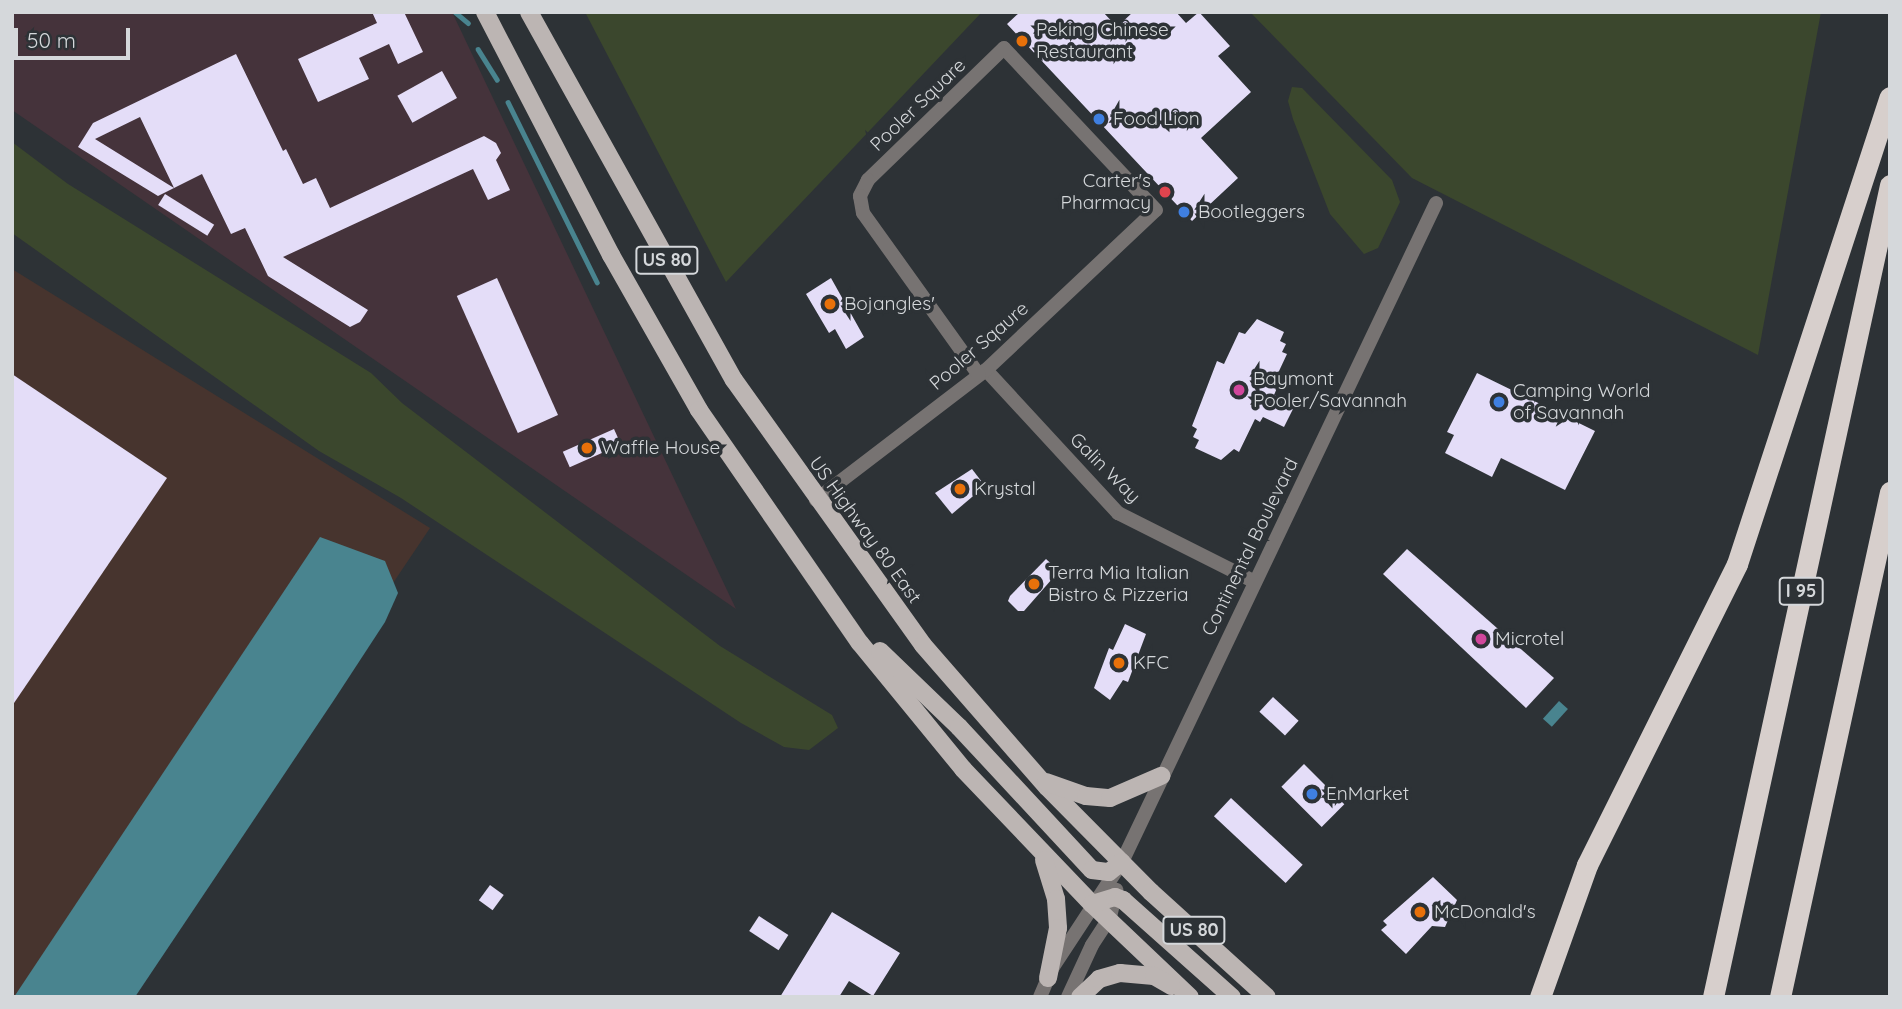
<!DOCTYPE html>
<style>
body{margin:0}
#map{position:relative;width:1902px;height:1009px;overflow:hidden;background:#2d3236;font-family:Quicksand,sans-serif}
div>[style]{position:absolute}
[style*='--x']{left:calc(var(--x)*1px);top:calc(var(--y)*1px);width:calc(var(--w)*1px);rotate:calc(var(--a)*1deg)}
.commercial>*{inset:0;background:#45333b}
.industrial>*{inset:0;background:#47342e}
.green>*{inset:0;background:#3b472d}
.water>*{inset:0;background:#49848f;transform-origin:0 0}
.stream>*{height:4.5px;margin:-2.25px;padding:0 2.25px;transform-origin:2.25px;border-radius:2.25px;background:#49848f}
.building>*{inset:0;background:#e4ddf8;transform-origin:0 0}
.minor>*{height:14px;margin:-7px;padding:0 7px;transform-origin:7px;border-radius:7px;background:#777372}
.primary>*{height:18px;margin:-9px;padding:0 9px;transform-origin:9px;border-radius:9px;background:#bcb5b3}
.motorway>*{height:21px;margin:-10.5px;padding:0 10.5px;transform-origin:10.5px;border-radius:10.5px;background:#d7cfcc}
.dots>*{width:19px;height:19px;translate:-50% -50%;box-sizing:border-box;border:4px solid #2d3236;border-radius:50%}
span{translate:-50% -50%;white-space:nowrap;text-align:center;line-height:1.15;-webkit-text-stroke:7px #2d3236;paint-order:stroke}
.shield-label span{padding:2px 5px;background:#2d3236;border:2px solid;border-radius:5px;-webkit-text-stroke-width:0}
.shield-label{font-size:18px;color:#d5d8db;font-weight:700}
.poi-label{font-size:19px;color:#d5d8db}
.left{translate:0 -50%;text-align:left}
.right{translate:-100% -50%;text-align:right}
.street-label{font-size:19px;color:#d5d8db}
.frame{position:absolute;inset:0;border:14px solid #d5d8db;pointer-events:none}
.scale{position:absolute;left:14px;top:28px;width:116px;height:32px;box-sizing:border-box;border:4px solid #d5d8db;border-top:0;padding-left:9px;font-size:21px;line-height:24px;white-space:nowrap;color:#d5d8db;-webkit-text-stroke:5px #2d3236;paint-order:stroke}
</style>
<div id="map">
<div class="commercial">
<i style="clip-path:polygon(12px 12px,452px 12px,736px 609px,12px 110px)"></i>
</div>
<div class="industrial">
<i style="clip-path:polygon(12px 269px,430px 528px,115px 997px,12px 997px)"></i>
</div>
<div class="green">
<i style="clip-path:polygon(585px 12px,982px 12px,726px 282px)"></i>
<i style="clip-path:polygon(1250px 12px,1821px 12px,1758px 355px,1412px 178px)"></i>
<i style="clip-path:polygon(1292px 87px,1302px 88px,1392px 180px,1400px 202px,1378px 248px,1364px 254px,1330px 214px,1293px 119px,1288px 101px)"></i>
<i style="clip-path:polygon(12px 142px,68px 184px,371px 373px,402px 403px,720px 646px,832px 715px,838px 728px,809px 750px,784px 747px,741px 723px,401px 498px,319px 451px,12px 233px)"></i>
</div>
<div class="water">
<i style="clip-path:polygon(320px 537px,385px 561px,398px 593px,385px 622px,334px 700px,135px 997px,14px 997px)"></i>
<i style="left:1559px;top:701px;width:12px;height:24px;rotate:42deg"></i>
</div>
<div class="stream">
<i style="--x:455;--y:12;--w:17;--a:40"></i>
<i style="--x:478;--y:49;--w:36;--a:58"></i>
<i style="--x:508;--y:102;--w:201;--a:63.7"></i>
</div>
<div class="building">
<i style="clip-path:polygon(372px 12px,404px 12px,423px 52px,398px 64px,389px 44px,359px 58px,369px 79px,318px 102px,298px 59px,377px 23px)"></i>
<i style="clip-path:polygon(1020px 12px,1103px 12px,1117px 27px,1133px 12px,1176px 12px,1186px 23px,1199px 12px,1230px 46px,1218px 56px,1251px 92px,1201px 138px,1238px 178px,1192px 221px,1007px 24px)"></i>
<i style="clip-path:polygon(236px 54px,283px 151px,286px 149px,303px 184px,316px 178px,330px 208px,484px 136px,496px 143px,501px 153px,496px 160px,510px 190px,488px 200px,473px 169px,283px 257px,368px 310px,360px 322px,350px 327px,268px 276px,245px 228px,231px 234px,202px 174px,174px 188px,140px 117px,95px 139px,174px 188px,158px 196px,78px 147px,93px 123px)"></i>
<i style="left:442px;top:71px;width:31px;height:51px;rotate:61deg"></i>
<i style="left:165px;top:194px;width:58px;height:13px;rotate:32deg"></i>
<i style="left:497px;top:278px;width:150px;height:44px;rotate:66deg"></i>
<i style="clip-path:polygon(831px 278px,864px 337px,846px 349px,835px 329px,829px 333px,806px 294px)"></i>
<i style="clip-path:polygon(1257px 319px,1284px 332px,1280px 341px,1286px 344px,1282px 352px,1287px 354px,1272px 386px,1277px 388px,1274px 395px,1295px 405px,1284px 427px,1263px 417px,1260px 422px,1255px 419px,1239px 452px,1234px 449px,1221px 460px,1195px 448px,1199px 440px,1193px 437px,1197px 429px,1192px 426px,1217px 361px,1224px 364px,1239px 332px,1245px 334px)"></i>
<i style="clip-path:polygon(1477px 373px,1595px 431px,1565px 490px,1501px 458px,1492px 477px,1445px 453px,1454px 435px,1447px 432px)"></i>
<i style="clip-path:polygon(12px 374px,167px 478px,12px 706px)"></i>
<i style="left:614px;top:429px;width:17px;height:56px;rotate:66deg"></i>
<i style="clip-path:polygon(972px 469px,985px 486px,952px 514px,935px 493px)"></i>
<i style="clip-path:polygon(1407px 549px,1554px 678px,1526px 708px,1383px 574px)"></i>
<i style="clip-path:polygon(1046px 559px,1059px 571px,1024px 611px,1018px 611px,1008px 601px,1010px 596px)"></i>
<i style="clip-path:polygon(1125px 624px,1146px 634px,1128px 682px,1123px 680px,1110px 700px,1094px 688px,1109px 648px,1113px 650px)"></i>
<i style="left:1273px;top:697px;width:35px;height:20px;rotate:43deg"></i>
<i style="left:1304px;top:764px;width:57px;height:32px;rotate:45deg"></i>
<i style="left:1231px;top:798px;width:98px;height:25px;rotate:43deg"></i>
<i style="clip-path:polygon(1433px 877px,1457px 900px,1445px 927px,1432px 926px,1406px 954px,1381px 930px,1387px 925px,1383px 921px)"></i>
<i style="left:490px;top:885px;width:17px;height:19px;rotate:36deg"></i>
<i style="clip-path:polygon(832px 912px,900px 953px,873px 996px,849px 981px,839px 997px,780px 997px)"></i>
<i style="left:759px;top:916px;width:35px;height:18px;rotate:33deg"></i>
</div>
<div class="minor">
<i style="--x:986;--y:370;--w:195;--a:47.3"></i>
<i style="--x:1118;--y:513;--w:153;--a:26.7"></i>
<i style="--x:816;--y:500;--w:214;--a:-37.4"></i>
<i style="--x:986;--y:370;--w:233;--a:-43.3"></i>
<i style="--x:1156;--y:210;--w:222;--a:-133.2"></i>
<i style="--x:1004;--y:48;--w:190;--a:135.9"></i>
<i style="--x:868;--y:180;--w:18;--a:117"></i>
<i style="--x:860;--y:196;--w:17;--a:80"></i>
<i style="--x:863;--y:213;--w:199;--a:54.4"></i>
<i style="--x:1040;--y:997;--w:33;--a:-67"></i>
<i style="--x:1053;--y:967;--w:126;--a:-56.7"></i>
<i style="--x:1122;--y:862;--w:730;--a:-64.52"></i>
<i style="--x:1068;--y:997;--w:57;--a:-65.2"></i>
<i style="--x:1092;--y:945;--w:33;--a:-57"></i>
<i style="--x:1110;--y:917;--w:28;--a:-77"></i>
</div>
<div class="primary">
<i style="--x:485;--y:12;--w:274;--a:62.6"></i>
<i style="--x:611;--y:255;--w:178;--a:60.4"></i>
<i style="--x:699;--y:410;--w:283;--a:55.4"></i>
<i style="--x:860;--y:643;--w:163;--a:50.7"></i>
<i style="--x:963;--y:769;--w:187;--a:46.3"></i>
<i style="--x:1092;--y:904;--w:135;--a:43.5"></i>
<i style="--x:529;--y:12;--w:421;--a:60.9"></i>
<i style="--x:734;--y:380;--w:325;--a:54.5"></i>
<i style="--x:923;--y:645;--w:189;--a:48.9"></i>
<i style="--x:1047;--y:787;--w:148;--a:45.3"></i>
<i style="--x:1151;--y:892;--w:156;--a:42.2"></i>
<i style="--x:880;--y:651;--w:110;--a:43.9"></i>
<i style="--x:959;--y:727;--w:195;--a:47.1"></i>
<i style="--x:1092;--y:870;--w:17;--a:7"></i>
<i style="--x:1109;--y:872;--w:16;--a:-38"></i>
<i style="--x:1046;--y:782;--w:42;--a:19.3"></i>
<i style="--x:1086;--y:796;--w:24;--a:5"></i>
<i style="--x:1110;--y:798;--w:56;--a:-23.3"></i>
<i style="--x:1044;--y:860;--w:41;--a:72.9"></i>
<i style="--x:1056;--y:899;--w:29;--a:86"></i>
<i style="--x:1058;--y:928;--w:51;--a:101.3"></i>
<i style="--x:1092;--y:904;--w:24;--a:-17"></i>
<i style="--x:1115;--y:897;--w:9;--a:21"></i>
<i style="--x:1123;--y:900;--w:146;--a:41.7"></i>
<i style="--x:1080;--y:997;--w:26;--a:-43"></i>
<i style="--x:1099;--y:979;--w:22;--a:-16"></i>
<i style="--x:1120;--y:973;--w:34;--a:5"></i>
<i style="--x:1154;--y:976;--w:20;--a:30"></i>
</div>
<div class="motorway">
<i style="--x:1540;--y:997;--w:140;--a:-70.4"></i>
<i style="--x:1587;--y:865;--w:336;--a:-63.5"></i>
<i style="--x:1737;--y:564;--w:491;--a:-71.9"></i>
<i style="--x:1713;--y:997;--w:831;--a:-77.7"></i>
<i style="--x:1780;--y:997;--w:517;--a:-77.71"></i>
</div>
<div class="dots">
<i style="left:1022px;top:41px;background:#e8710a"></i>
<i style="left:1099px;top:119px;background:#3f7fe0"></i>
<i style="left:1165px;top:192px;background:#e0444e"></i>
<i style="left:1184px;top:212px;background:#3f7fe0"></i>
<i style="left:830px;top:304px;background:#e8710a"></i>
<i style="left:1239px;top:390px;background:#d1479c"></i>
<i style="left:1499px;top:402px;background:#3f7fe0"></i>
<i style="left:587px;top:448px;background:#e8710a"></i>
<i style="left:960px;top:489px;background:#e8710a"></i>
<i style="left:1034px;top:584px;background:#e8710a"></i>
<i style="left:1481px;top:639px;background:#d1479c"></i>
<i style="left:1119px;top:663px;background:#e8710a"></i>
<i style="left:1312px;top:794px;background:#3f7fe0"></i>
<i style="left:1420px;top:912px;background:#e8710a"></i>
</div>
<div class="shield-label">
<span style="left:667px;top:260px">US 80</span>
<span style="left:1801px;top:591px">I 95</span>
<span style="left:1194px;top:930px">US 80</span>
</div>
<div class="poi-label">
<span class="left" style="left:1036px;top:41px">Peking Chinese<br>Restaurant</span>
<span class="left" style="left:1113px;top:119px">Food Lion</span>
<span class="right" style="left:1151px;top:192px">Carter's<br>Pharmacy</span>
<span class="left" style="left:1198px;top:212px">Bootleggers</span>
<span class="left" style="left:844px;top:304px">Bojangles'</span>
<span class="left" style="left:1253px;top:390px">Baymont<br>Pooler/Savannah</span>
<span class="left" style="left:1513px;top:402px">Camping World<br>of Savannah</span>
<span class="left" style="left:601px;top:448px">Waffle House</span>
<span class="left" style="left:974px;top:489px">Krystal</span>
<span class="left" style="left:1048px;top:584px">Terra Mia Italian<br>Bistro &amp; Pizzeria</span>
<span class="left" style="left:1495px;top:639px">Microtel</span>
<span class="left" style="left:1133px;top:663px">KFC</span>
<span class="left" style="left:1326px;top:794px">EnMarket</span>
<span class="left" style="left:1434px;top:912px">McDonald's</span>
</div>
<div class="street-label">
<span style="left:918px;top:105px;rotate:-44deg">Pooler Square</span>
<span style="left:979px;top:346px;rotate:-41deg">Pooler Sqaure</span>
<span style="left:1105px;top:468px;rotate:45deg">Galin Way</span>
<span style="left:865px;top:530px;rotate:54deg">US Highway 80 East</span>
<span style="left:1250px;top:547px;rotate:-64deg">Continental Boulevard</span>
</div>
<div class="frame"></div>
<div class="scale">50 m</div>
</div>
